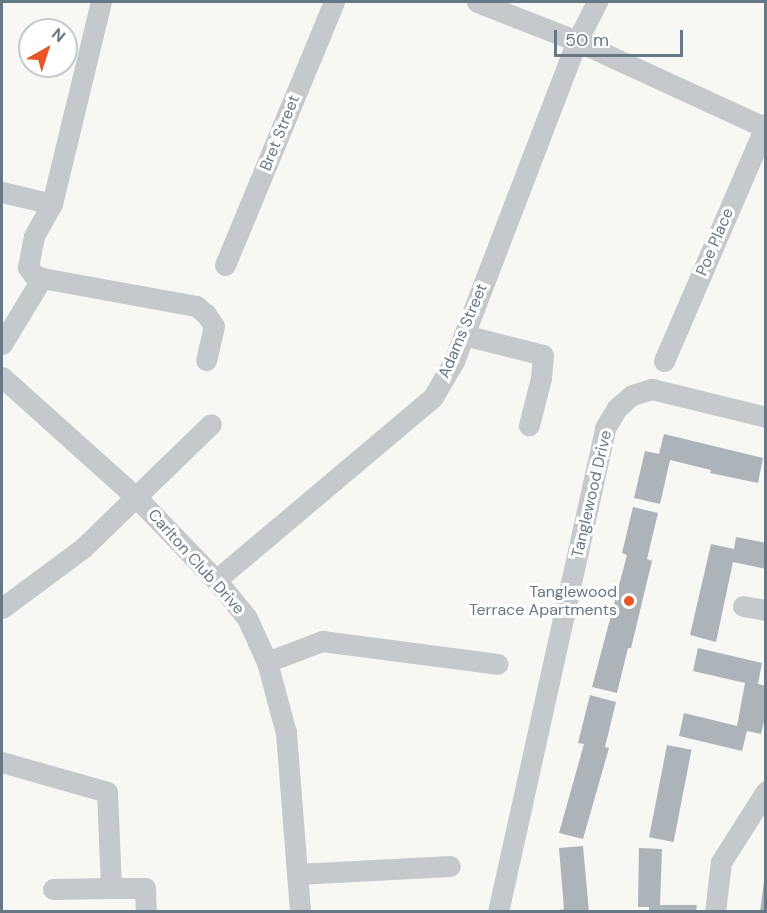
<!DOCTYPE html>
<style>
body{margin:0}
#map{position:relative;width:767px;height:913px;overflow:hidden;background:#f7f7f4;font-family:"DM Sans",sans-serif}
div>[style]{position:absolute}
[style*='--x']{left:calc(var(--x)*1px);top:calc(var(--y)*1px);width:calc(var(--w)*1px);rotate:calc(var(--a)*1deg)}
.building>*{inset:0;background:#acb4ba;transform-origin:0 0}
.minor>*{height:21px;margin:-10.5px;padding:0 10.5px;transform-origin:10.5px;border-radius:10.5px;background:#c5c9cc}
.dots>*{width:16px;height:16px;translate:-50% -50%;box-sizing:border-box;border:3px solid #fff;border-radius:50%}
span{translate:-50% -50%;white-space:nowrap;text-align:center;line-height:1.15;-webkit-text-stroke:6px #fff;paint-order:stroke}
.street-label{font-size:16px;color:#667786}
.poi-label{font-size:16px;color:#667786}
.right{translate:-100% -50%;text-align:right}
.frame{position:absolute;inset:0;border:3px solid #667786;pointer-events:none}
.north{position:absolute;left:18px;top:18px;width:60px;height:60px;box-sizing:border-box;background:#fff;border:2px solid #c2c9cf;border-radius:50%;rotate:39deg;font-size:16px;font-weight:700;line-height:24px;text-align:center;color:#667786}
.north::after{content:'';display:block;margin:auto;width:21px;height:27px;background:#e75624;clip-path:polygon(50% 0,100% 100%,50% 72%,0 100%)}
.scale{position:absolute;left:554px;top:30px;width:129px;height:27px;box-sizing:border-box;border:3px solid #667786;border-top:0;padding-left:8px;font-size:18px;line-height:21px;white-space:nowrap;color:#667786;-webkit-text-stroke:4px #fff;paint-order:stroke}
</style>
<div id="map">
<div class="building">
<i style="clip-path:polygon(664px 434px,763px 458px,758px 483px,710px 473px,711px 470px,670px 460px,660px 504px,634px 498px,645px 451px,659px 454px)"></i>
<i style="clip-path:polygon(633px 507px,658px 513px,647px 559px,652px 561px,631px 648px,628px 648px,617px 693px,592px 687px,627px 555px,622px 553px)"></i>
<i style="clip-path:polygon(736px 537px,766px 543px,766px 569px,733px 562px,716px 642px,690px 635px,711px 544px,734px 549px)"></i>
<i style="clip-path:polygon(698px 648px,762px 663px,758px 684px,766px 686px,766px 713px,761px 734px,747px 731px,742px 751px,679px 736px,684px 713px,737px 726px,745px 683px,693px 671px)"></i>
<i style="clip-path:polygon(590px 695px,616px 702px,605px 747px,609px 748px,583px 839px,559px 833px,584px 744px,578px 743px)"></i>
<i style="left:667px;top:745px;width:25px;height:94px;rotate:11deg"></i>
<i style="clip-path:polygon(583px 846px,589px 912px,549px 912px,564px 909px,559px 848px)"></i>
<i style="clip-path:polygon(639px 848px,662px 849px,660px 905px,697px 905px,696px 912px,649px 912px,649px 907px,638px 907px)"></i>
<i style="clip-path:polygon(764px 881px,766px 912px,760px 912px)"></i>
</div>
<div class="minor">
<i style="--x:477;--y:2;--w:107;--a:21.3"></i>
<i style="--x:577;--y:41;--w:208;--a:24.7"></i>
<i style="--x:2;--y:192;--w:51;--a:13.5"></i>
<i style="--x:225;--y:265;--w:285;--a:-67.5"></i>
<i style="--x:42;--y:278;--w:157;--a:10.3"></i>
<i style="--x:196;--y:306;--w:13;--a:39"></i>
<i style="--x:206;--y:314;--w:14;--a:56"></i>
<i style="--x:214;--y:326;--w:35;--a:103"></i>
<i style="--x:464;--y:335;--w:81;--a:14.2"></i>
<i style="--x:543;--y:355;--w:23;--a:95"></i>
<i style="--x:541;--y:378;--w:49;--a:104.3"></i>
<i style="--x:2;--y:344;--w:77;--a:-58.8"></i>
<i style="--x:42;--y:278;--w:10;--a:-156"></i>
<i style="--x:33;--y:274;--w:9;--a:-126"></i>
<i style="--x:28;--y:267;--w:32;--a:-79"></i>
<i style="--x:34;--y:236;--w:37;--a:-61"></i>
<i style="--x:52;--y:204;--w:208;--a:-76.4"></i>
<i style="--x:664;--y:361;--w:258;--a:-66.7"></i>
<i style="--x:2;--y:377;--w:181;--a:41.9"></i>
<i style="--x:137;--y:498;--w:114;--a:46.1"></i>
<i style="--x:216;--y:580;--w:49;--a:50.8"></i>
<i style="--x:247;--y:618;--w:48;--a:65.6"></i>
<i style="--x:267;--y:662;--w:73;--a:75"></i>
<i style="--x:286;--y:733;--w:180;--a:85.5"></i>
<i style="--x:216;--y:580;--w:284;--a:-40.1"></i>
<i style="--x:433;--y:397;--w:42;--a:-59.7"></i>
<i style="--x:454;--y:361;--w:343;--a:-69"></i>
<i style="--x:577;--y:41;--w:44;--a:-62.9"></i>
<i style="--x:743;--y:606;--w:23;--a:10"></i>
<i style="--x:2;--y:608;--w:101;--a:-36.5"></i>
<i style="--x:83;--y:548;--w:178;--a:-44.1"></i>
<i style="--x:267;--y:662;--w:59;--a:-20.9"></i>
<i style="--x:322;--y:641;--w:177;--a:7.4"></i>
<i style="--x:2;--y:762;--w:109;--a:15.9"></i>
<i style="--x:107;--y:792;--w:96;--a:87.6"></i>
<i style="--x:111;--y:888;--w:34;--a:0"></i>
<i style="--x:145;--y:888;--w:24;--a:88"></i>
<i style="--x:297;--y:874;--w:153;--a:-3"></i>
<i style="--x:53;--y:889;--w:58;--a:-1"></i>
<i style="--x:498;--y:912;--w:496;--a:-77.5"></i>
<i style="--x:605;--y:428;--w:23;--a:-59"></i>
<i style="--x:617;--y:408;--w:20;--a:-41"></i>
<i style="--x:632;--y:395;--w:21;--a:-17"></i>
<i style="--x:652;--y:389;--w:117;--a:13.8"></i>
<i style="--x:715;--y:912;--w:50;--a:-83.2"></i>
<i style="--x:721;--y:862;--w:84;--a:-57.6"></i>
</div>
<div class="dots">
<i style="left:629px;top:601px;background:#e75624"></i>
</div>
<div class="street-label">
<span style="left:280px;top:133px;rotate:-68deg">Bret Street</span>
<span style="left:715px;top:242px;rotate:-67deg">Poe Place</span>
<span style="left:463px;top:331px;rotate:-67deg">Adams Street</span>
<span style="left:592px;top:494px;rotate:-77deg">Tanglewood Drive</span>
<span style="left:196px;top:562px;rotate:48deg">Carlton Club Drive</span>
</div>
<div class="poi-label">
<span class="right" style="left:617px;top:601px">Tanglewood<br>Terrace Apartments</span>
</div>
<div class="frame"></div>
<div class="north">N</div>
<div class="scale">50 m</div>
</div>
